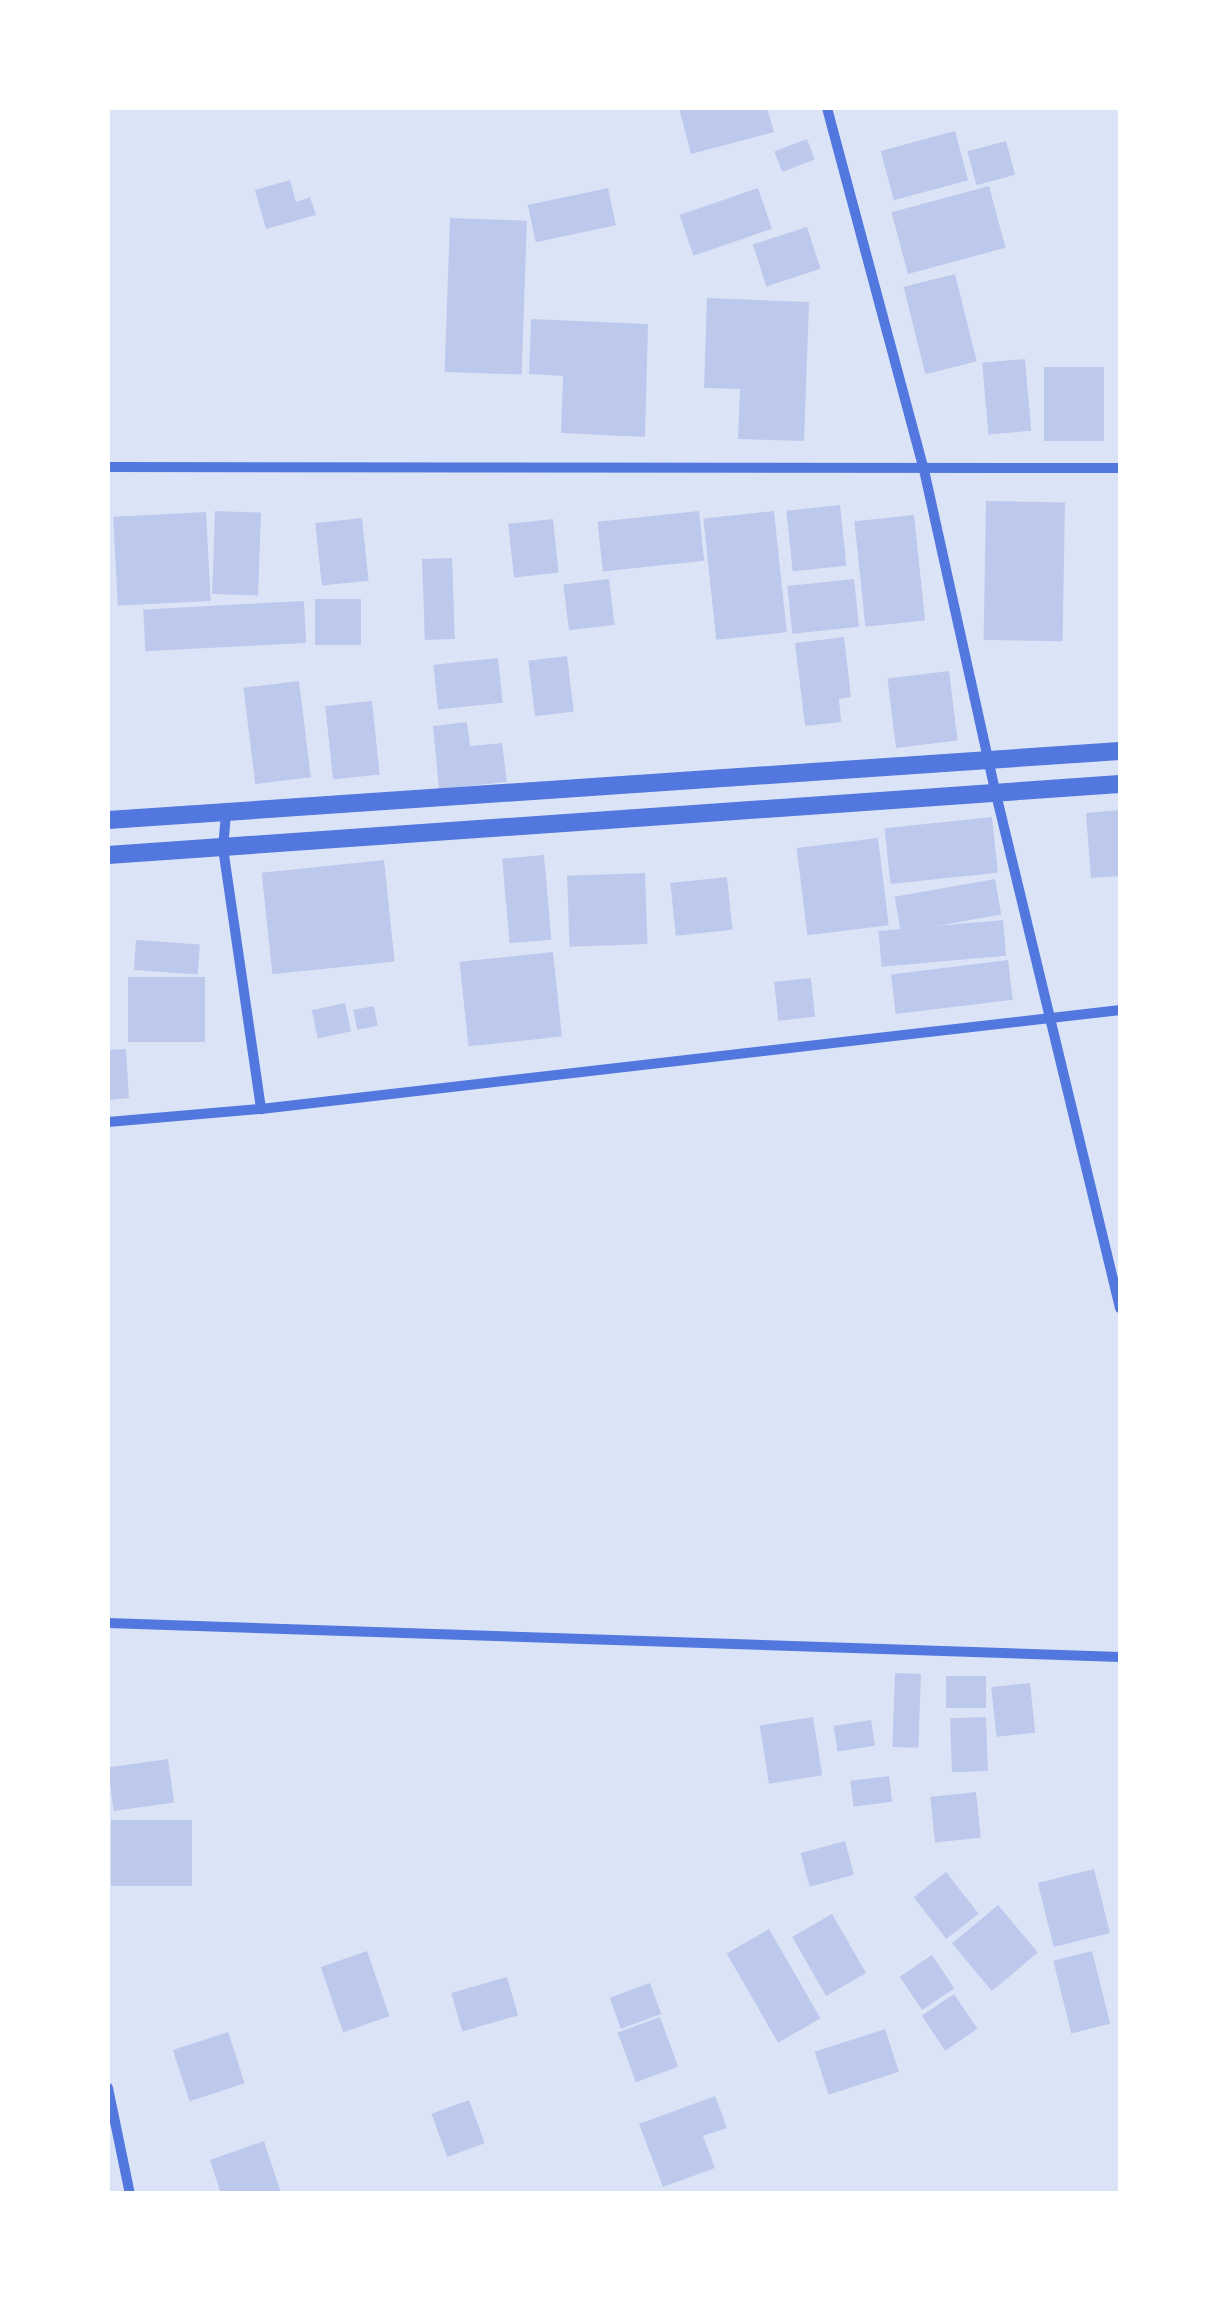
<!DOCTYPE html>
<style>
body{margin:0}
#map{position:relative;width:1228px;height:2301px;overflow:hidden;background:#f2f2f2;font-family:Inter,sans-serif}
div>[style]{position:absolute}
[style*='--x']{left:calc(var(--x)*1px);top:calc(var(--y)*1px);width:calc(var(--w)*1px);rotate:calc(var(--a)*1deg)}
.green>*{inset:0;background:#dbe4f7;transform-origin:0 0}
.building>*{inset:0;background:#bdc9ec;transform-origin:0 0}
.minor>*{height:10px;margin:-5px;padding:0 5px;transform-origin:5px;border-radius:5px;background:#5277de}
.tertiary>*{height:18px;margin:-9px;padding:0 9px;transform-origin:9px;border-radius:9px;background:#5277de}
span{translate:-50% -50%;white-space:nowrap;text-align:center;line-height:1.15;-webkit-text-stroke:8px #fff;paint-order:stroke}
.frame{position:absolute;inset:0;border:110px solid #fff;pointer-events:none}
</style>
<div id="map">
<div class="green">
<i style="left:108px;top:108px;width:1012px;height:2085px"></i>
</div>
<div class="building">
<i style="clip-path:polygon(679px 108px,767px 108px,774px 132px,691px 154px)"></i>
<i style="left:955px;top:131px;width:51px;height:77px;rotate:75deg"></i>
<i style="left:807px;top:139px;width:22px;height:35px;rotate:69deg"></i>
<i style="left:1006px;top:141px;width:35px;height:40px;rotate:75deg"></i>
<i style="clip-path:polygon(290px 180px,296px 202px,310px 197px,316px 215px,266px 229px,255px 190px)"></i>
<i style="left:989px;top:186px;width:64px;height:101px;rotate:75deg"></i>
<i style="left:608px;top:188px;width:38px;height:82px;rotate:78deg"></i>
<i style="left:758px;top:188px;width:43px;height:83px;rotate:71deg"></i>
<i style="left:450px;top:218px;width:77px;height:154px;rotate:2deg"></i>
<i style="left:807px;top:227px;width:44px;height:57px;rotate:72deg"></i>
<i style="left:955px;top:274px;width:90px;height:53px;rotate:76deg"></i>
<i style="clip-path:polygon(707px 298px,809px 302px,804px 441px,738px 439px,740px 389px,704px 388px)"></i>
<i style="clip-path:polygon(531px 319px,648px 324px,645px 437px,561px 433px,563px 376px,529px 374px)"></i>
<i style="left:1025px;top:359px;width:72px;height:43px;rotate:85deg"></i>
<i style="left:1104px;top:367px;width:74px;height:60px;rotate:90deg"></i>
<i style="left:986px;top:501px;width:79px;height:139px;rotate:1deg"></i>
<i style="left:840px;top:505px;width:61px;height:54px;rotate:84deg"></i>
<i style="left:215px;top:511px;width:46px;height:83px;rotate:2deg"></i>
<i style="left:699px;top:511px;width:50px;height:102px;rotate:84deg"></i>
<i style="left:774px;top:511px;width:122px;height:71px;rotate:84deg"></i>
<i style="left:206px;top:512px;width:89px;height:93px;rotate:87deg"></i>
<i style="left:914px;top:515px;width:106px;height:60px;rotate:84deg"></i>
<i style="left:362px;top:518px;width:63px;height:47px;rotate:84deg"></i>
<i style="left:553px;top:519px;width:54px;height:45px;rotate:84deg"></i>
<i style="left:452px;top:558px;width:81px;height:30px;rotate:88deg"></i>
<i style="left:609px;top:579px;width:46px;height:46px;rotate:83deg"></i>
<i style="left:854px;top:579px;width:48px;height:67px;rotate:84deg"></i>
<i style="left:315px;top:599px;width:46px;height:46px"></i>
<i style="left:304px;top:601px;width:42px;height:161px;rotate:87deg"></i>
<i style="clip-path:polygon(844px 637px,851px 697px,839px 699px,841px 722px,805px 726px,795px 643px)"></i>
<i style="left:567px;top:656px;width:56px;height:39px;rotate:83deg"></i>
<i style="left:498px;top:658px;width:45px;height:65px;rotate:84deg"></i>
<i style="left:949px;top:671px;width:70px;height:62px;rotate:83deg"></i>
<i style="left:299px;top:681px;width:97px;height:56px;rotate:83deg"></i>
<i style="left:372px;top:701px;width:74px;height:47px;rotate:84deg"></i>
<i style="clip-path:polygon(467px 722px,470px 746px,502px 743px,507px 782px,439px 789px,433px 726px)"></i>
<i style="clip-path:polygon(1120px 810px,1120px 876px,1091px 878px,1086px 813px)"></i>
<i style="left:992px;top:817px;width:56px;height:108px;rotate:84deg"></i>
<i style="left:878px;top:838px;width:88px;height:82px;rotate:83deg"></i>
<i style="left:544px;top:855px;width:85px;height:42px;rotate:85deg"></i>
<i style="left:384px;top:860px;width:102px;height:123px;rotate:84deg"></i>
<i style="left:645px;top:873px;width:71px;height:78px;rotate:88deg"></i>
<i style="left:727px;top:877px;width:53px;height:57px;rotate:84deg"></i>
<i style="left:995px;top:879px;width:36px;height:102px;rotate:80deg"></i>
<i style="left:1003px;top:920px;width:36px;height:125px;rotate:85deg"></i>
<i style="left:136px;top:940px;width:64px;height:30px;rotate:4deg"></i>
<i style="left:553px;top:952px;width:85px;height:94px;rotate:84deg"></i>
<i style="left:1008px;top:960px;width:40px;height:118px;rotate:83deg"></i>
<i style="left:128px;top:977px;width:77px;height:65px"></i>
<i style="left:811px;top:978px;width:39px;height:37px;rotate:84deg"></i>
<i style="left:345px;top:1003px;width:29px;height:34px;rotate:78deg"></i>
<i style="left:374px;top:1006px;width:20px;height:21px;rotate:79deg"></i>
<i style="clip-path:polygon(126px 1049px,129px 1098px,108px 1100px,108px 1050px)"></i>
<i style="left:895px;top:1673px;width:26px;height:74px;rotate:2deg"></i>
<i style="left:946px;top:1676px;width:40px;height:32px"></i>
<i style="left:1030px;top:1683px;width:50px;height:39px;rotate:84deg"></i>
<i style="left:813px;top:1717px;width:59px;height:54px;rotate:81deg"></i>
<i style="left:986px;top:1717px;width:54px;height:36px;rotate:88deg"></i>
<i style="left:871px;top:1720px;width:26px;height:38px;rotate:81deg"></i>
<i style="left:168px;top:1759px;width:44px;height:61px;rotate:82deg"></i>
<i style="left:889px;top:1776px;width:26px;height:39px;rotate:83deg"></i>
<i style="left:976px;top:1792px;width:46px;height:46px;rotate:84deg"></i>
<i style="left:111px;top:1820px;width:81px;height:66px"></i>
<i style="left:845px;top:1841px;width:35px;height:46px;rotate:75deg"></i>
<i style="left:1094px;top:1869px;width:66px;height:58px;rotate:76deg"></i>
<i style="left:946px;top:1872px;width:53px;height:41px;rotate:52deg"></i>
<i style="left:998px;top:1905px;width:62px;height:60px;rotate:50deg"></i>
<i style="left:832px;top:1914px;width:68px;height:46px;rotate:60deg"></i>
<i style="left:769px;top:1929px;width:103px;height:49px;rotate:60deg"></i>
<i style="left:367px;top:1951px;width:69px;height:49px;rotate:71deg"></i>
<i style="left:1092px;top:1951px;width:75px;height:40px;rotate:76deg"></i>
<i style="left:932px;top:1955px;width:40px;height:39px;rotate:56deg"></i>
<i style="left:507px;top:1977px;width:40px;height:58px;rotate:74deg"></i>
<i style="left:650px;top:1983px;width:33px;height:43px;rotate:70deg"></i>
<i style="left:954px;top:1994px;width:42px;height:39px;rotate:56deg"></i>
<i style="left:660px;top:2017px;width:53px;height:45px;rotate:70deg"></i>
<i style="left:885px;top:2029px;width:45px;height:74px;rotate:72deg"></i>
<i style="left:228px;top:2032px;width:54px;height:58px;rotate:72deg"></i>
<i style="clip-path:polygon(715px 2096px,727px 2128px,703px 2136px,715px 2168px,663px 2187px,639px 2124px)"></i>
<i style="left:469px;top:2100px;width:46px;height:40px;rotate:70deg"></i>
<i style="clip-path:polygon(264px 2141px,281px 2193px,221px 2194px,210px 2160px)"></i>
</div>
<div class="minor">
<i style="--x:827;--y:108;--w:375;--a:75"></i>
<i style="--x:924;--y:470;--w:332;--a:77.5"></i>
<i style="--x:996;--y:794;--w:529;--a:76.44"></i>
<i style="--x:108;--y:467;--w:1012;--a:0.06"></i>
<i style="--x:226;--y:814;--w:34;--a:95"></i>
<i style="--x:223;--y:848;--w:264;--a:81.7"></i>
<i style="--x:108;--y:1122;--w:154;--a:-4.9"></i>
<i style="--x:261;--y:1109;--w:865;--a:-6.57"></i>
<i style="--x:108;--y:1623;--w:1013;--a:1.92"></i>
<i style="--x:108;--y:2088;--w:108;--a:78.3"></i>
</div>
<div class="tertiary">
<i style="--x:108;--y:820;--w:1014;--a:-3.9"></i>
<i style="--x:108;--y:855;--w:1014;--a:-4.01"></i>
</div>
<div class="frame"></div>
</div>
